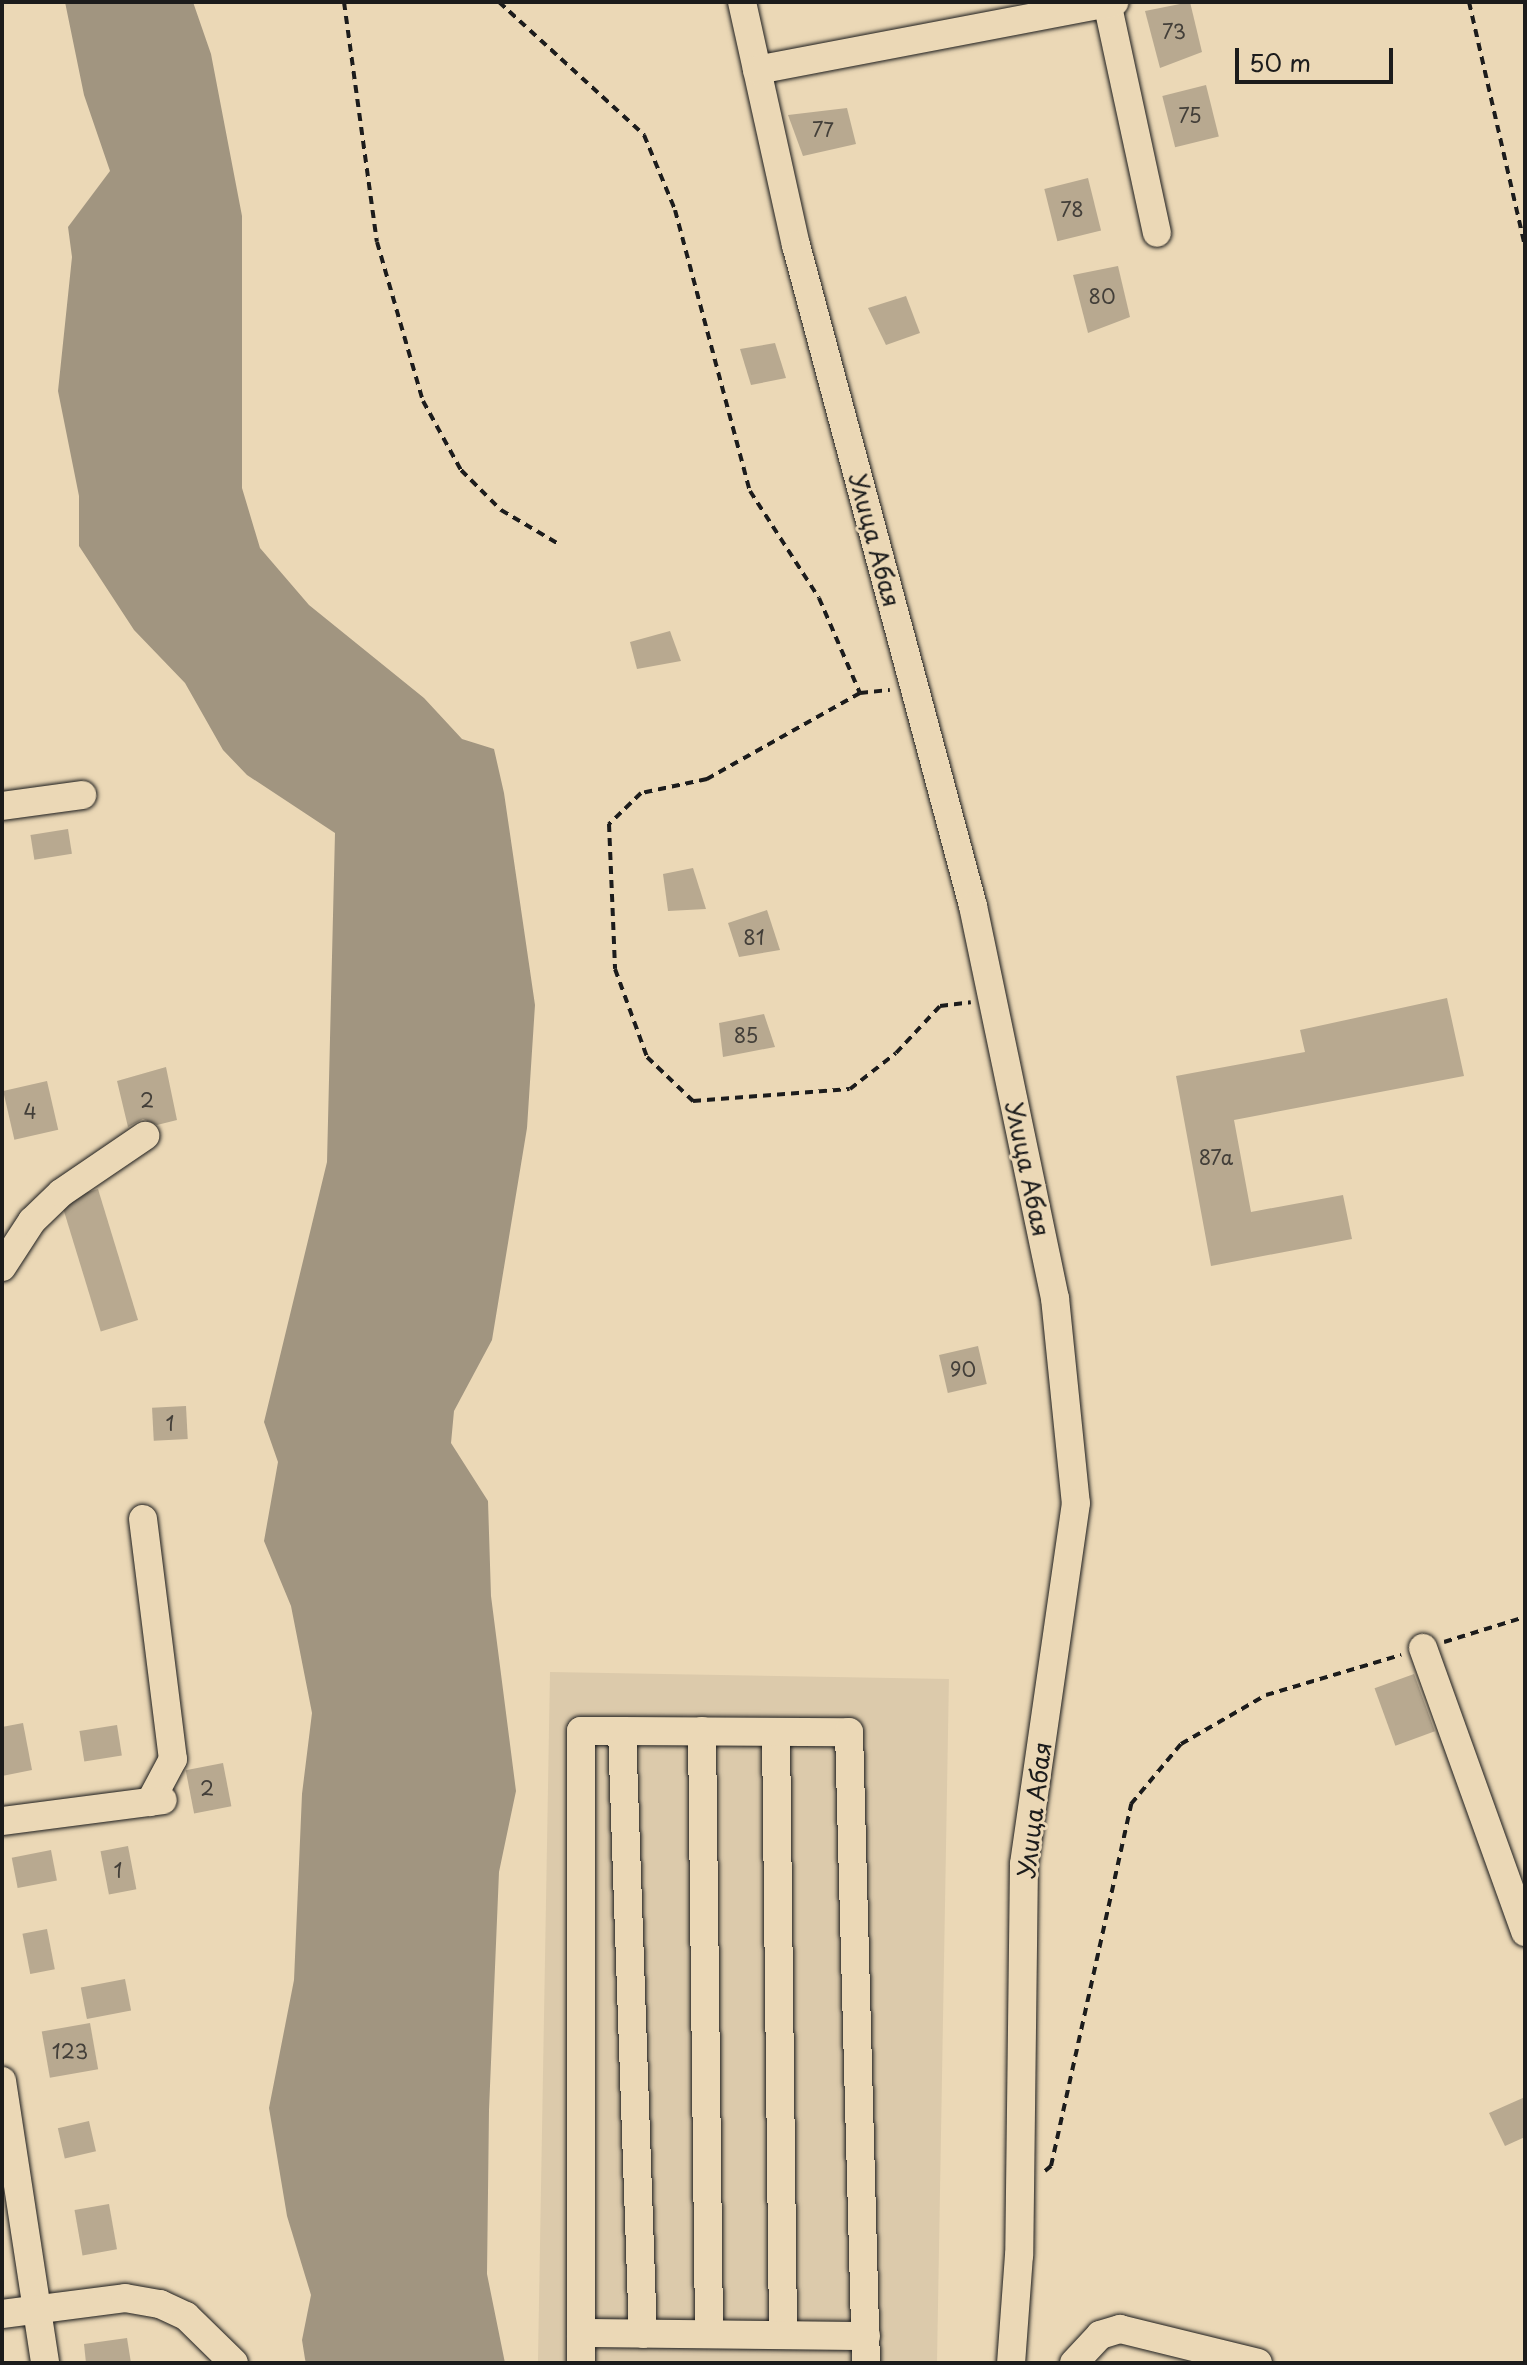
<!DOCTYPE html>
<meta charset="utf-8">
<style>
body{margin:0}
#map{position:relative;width:1527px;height:2365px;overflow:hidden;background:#ebd8b6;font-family:"Playpen Sans",sans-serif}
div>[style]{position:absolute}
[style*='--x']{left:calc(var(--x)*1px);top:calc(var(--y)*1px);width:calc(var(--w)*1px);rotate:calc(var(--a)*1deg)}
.built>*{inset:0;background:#dccaab;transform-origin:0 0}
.water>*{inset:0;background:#a19580}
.building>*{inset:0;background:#b8a990;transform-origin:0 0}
.path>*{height:4px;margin-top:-2px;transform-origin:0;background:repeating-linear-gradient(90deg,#1c1c1c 0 8px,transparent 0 14px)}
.roads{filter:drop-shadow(0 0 2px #1c1c1c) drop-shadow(0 0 2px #1c1c1c)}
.minor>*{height:28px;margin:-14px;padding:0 14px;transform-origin:14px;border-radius:14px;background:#ebd8b6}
span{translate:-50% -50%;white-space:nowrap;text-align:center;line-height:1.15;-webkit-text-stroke:6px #ebd8b6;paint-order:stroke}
.number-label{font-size:20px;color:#433f39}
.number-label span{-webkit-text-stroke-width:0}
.street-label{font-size:24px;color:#1c1c1c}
.frame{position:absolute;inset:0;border:4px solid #1c1c1c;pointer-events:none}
.scale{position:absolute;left:1235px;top:48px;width:158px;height:36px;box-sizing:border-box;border:4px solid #1c1c1c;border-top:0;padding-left:10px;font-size:24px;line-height:28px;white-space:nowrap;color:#1c1c1c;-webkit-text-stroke:6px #ebd8b6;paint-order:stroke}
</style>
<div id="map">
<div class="built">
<i style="left:550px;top:1672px;width:399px;height:691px;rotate:1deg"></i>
</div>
<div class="water">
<i style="clip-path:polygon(65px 2px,193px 2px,211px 54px,242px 216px,242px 488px,260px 548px,309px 605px,424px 698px,462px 739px,494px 749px,504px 793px,535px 1005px,527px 1128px,492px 1340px,454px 1411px,451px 1443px,488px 1501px,491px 1596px,516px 1791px,499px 1872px,489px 2110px,487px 2274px,505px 2363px,306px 2363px,305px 2359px,302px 2340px,311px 2295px,287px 2216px,269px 2108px,294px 1980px,302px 1794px,312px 1713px,291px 1606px,264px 1541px,278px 1462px,264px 1422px,327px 1162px,335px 833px,247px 775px,223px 750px,185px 683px,134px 630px,79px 546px,79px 496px,58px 391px,72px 257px,68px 227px,110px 171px,84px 95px)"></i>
</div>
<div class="building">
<i style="clip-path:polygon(1190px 2px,1202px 52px,1160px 68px,1145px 11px)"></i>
<i style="left:1206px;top:85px;width:53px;height:45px;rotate:76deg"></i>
<i style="clip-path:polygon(847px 108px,856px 144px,803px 156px,788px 115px)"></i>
<i style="left:1088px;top:178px;width:54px;height:45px;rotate:76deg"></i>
<i style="clip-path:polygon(1118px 266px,1130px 317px,1088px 333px,1073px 275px)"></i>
<i style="clip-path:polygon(906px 296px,920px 333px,886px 345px,868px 308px)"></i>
<i style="clip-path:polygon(775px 343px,786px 378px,751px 385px,740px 349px)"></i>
<i style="clip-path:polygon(670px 631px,681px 661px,637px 669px,630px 642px)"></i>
<i style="left:68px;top:829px;width:25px;height:38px;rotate:81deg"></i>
<i style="clip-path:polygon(693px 868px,706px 909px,668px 911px,663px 874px)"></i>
<i style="clip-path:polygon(767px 910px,780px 950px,739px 957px,728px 923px)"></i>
<i style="clip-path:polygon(1447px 998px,1464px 1076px,1234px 1120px,1251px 1212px,1343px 1195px,1352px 1239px,1211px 1266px,1176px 1076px,1305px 1052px,1300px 1030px)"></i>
<i style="clip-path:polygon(764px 1014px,775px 1047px,723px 1057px,719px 1023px)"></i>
<i style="clip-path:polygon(166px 1067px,177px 1120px,157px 1125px,143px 1119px,128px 1127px,117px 1081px)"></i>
<i style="left:47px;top:1081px;width:50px;height:45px;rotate:77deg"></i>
<i style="left:98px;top:1189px;width:137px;height:39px;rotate:73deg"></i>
<i style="left:978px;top:1346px;width:39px;height:40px;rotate:77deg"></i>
<i style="left:186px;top:1406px;width:33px;height:34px;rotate:87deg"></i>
<i style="left:1414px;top:1674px;width:61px;height:42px;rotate:70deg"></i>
<i style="clip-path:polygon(23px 1723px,32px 1770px,2px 1776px,2px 1727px)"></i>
<i style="left:117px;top:1725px;width:31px;height:38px;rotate:81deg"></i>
<i style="left:223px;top:1763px;width:44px;height:38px;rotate:79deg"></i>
<i style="left:128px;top:1846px;width:44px;height:28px;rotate:79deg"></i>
<i style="left:51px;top:1850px;width:31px;height:40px;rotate:79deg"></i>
<i style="left:47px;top:1929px;width:41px;height:25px;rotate:79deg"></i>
<i style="left:125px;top:1979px;width:32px;height:45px;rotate:79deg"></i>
<i style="left:90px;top:2023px;width:47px;height:49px;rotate:80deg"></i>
<i style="clip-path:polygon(1525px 2097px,1525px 2137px,1505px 2146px,1489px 2113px)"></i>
<i style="left:89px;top:2121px;width:31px;height:32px;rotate:77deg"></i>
<i style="left:109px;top:2204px;width:46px;height:35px;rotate:80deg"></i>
<i style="clip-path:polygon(127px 2338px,131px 2363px,86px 2363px,84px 2344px)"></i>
</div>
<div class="path">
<i style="--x:344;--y:2;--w:242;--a:82.2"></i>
<i style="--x:377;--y:242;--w:166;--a:73.9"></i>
<i style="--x:423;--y:401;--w:79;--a:61.2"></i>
<i style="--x:461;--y:470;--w:57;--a:45"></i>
<i style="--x:501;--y:510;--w:65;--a:30.5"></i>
<i style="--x:499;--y:2;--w:197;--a:42.5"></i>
<i style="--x:644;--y:135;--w:81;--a:67.5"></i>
<i style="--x:675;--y:210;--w:291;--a:75.1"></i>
<i style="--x:750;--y:491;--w:127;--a:57.2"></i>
<i style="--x:819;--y:598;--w:103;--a:66.7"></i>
<i style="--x:860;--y:693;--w:30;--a:-6"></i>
<i style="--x:1469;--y:2;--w:251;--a:77.1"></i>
<i style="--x:860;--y:693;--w:176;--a:150.7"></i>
<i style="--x:707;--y:779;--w:67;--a:168"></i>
<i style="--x:641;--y:793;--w:45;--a:135.9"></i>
<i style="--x:609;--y:824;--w:145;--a:87.6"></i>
<i style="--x:615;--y:969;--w:94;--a:70"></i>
<i style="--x:647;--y:1057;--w:64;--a:43.7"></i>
<i style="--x:693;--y:1101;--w:157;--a:-4.4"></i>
<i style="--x:850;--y:1089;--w:58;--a:-38"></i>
<i style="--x:896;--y:1053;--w:64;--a:-46.9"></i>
<i style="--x:940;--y:1006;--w:31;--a:-7"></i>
<i style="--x:1444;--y:1642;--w:85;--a:-17.2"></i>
<i style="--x:1045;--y:2171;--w:8;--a:-40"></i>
<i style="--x:1051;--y:2166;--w:371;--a:-77.5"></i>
<i style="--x:1131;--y:1804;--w:78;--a:-50.2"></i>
<i style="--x:1181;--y:1744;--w:98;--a:-30"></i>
<i style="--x:1266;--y:1695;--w:141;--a:-16.5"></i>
</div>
<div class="roads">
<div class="minor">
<i style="--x:742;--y:2;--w:249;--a:77.5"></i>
<i style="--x:796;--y:245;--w:684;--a:75.01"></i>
<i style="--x:973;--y:906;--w:400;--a:78.2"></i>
<i style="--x:1055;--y:1298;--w:206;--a:84.2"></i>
<i style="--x:1076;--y:1503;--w:365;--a:98.2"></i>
<i style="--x:1024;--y:1864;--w:391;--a:90.7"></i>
<i style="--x:1019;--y:2255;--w:108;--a:94.2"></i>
<i style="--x:1107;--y:2;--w:236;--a:77.8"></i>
<i style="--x:757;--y:70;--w:364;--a:-10.8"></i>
<i style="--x:2;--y:806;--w:81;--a:-7.8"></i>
<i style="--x:2;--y:1267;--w:55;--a:-56.9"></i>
<i style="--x:32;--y:1221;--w:40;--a:-44"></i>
<i style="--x:61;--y:1193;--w:102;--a:-34.2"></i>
<i style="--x:143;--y:1519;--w:242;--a:82.9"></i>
<i style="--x:173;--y:1759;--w:49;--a:118.1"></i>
<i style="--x:1423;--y:1648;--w:302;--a:70.2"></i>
<i style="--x:622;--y:1731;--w:603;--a:88.01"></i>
<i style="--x:702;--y:1731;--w:603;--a:89.33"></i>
<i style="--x:776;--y:1732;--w:603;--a:89.33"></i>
<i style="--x:2;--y:1821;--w:162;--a:-7.4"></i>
<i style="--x:2;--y:2081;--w:285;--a:81.3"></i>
<i style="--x:2;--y:2314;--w:124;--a:-7.4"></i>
<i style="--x:125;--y:2298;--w:36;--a:10"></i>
<i style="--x:160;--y:2304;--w:29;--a:25"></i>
<i style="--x:186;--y:2316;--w:67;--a:44.4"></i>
<i style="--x:581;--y:2333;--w:285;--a:0.6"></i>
<i style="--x:581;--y:2363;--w:632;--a:-90"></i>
<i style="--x:581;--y:1731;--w:41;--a:0"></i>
<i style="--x:622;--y:1731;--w:227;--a:0.3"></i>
<i style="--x:849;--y:1732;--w:631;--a:88.46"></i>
<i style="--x:1074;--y:2363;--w:38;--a:-47"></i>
<i style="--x:1100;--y:2335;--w:21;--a:-17"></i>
<i style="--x:1120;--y:2329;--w:142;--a:13.8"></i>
</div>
</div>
<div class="number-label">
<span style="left:1174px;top:31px">73</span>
<span style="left:1190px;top:115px">75</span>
<span style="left:823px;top:129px">77</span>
<span style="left:1072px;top:209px">78</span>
<span style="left:1102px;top:296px">80</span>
<span style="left:754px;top:937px">81</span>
<span style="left:746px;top:1035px">85</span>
<span style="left:147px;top:1100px">2</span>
<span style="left:30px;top:1111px">4</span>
<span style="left:1216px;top:1157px">87а</span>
<span style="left:963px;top:1369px">90</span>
<span style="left:170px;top:1423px">1</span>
<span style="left:207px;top:1788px">2</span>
<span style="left:118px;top:1870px">1</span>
<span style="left:70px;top:2051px">123</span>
</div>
<div class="street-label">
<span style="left:875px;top:540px;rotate:75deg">Улица Абая</span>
<span style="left:1028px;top:1169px;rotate:78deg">Улица Абая</span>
<span style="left:1034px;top:1810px;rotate:-83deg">Улица Абая</span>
</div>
<div class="frame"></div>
<div class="scale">50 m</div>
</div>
